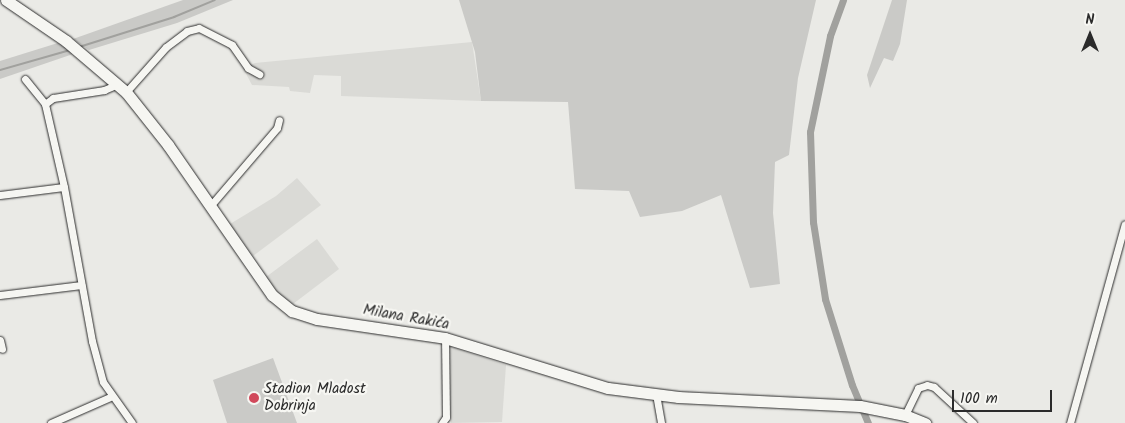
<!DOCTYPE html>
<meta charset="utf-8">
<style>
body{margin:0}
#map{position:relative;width:1125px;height:423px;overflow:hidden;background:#eaeae6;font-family:Kalam,sans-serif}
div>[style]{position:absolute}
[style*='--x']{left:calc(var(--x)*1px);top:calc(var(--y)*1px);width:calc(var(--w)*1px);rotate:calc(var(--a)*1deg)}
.built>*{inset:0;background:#dadad6}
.green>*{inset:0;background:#cacac7}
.stream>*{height:2px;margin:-1px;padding:0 1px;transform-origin:1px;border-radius:1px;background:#a1a19e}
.canal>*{height:7px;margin:-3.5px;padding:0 3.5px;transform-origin:3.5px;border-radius:3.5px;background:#a1a19e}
.roads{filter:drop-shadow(0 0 1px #2b2b2b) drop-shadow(0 0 1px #2b2b2b)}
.street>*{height:7px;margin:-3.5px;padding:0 3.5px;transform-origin:3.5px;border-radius:3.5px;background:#f6f6f2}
.primary>*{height:11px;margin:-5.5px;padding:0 5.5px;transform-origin:5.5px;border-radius:5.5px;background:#f6f6f2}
.dots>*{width:14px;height:14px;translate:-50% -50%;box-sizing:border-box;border:2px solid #f6f6f2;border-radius:50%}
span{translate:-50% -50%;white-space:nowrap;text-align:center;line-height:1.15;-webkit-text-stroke:4.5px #f6f6f2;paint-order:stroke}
.street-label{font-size:15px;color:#2b2b2b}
.poi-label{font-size:15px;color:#2b2b2b}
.left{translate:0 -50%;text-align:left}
.north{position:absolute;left:1065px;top:10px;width:50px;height:50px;-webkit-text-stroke:4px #f6f6f2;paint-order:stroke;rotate:0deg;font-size:14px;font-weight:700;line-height:20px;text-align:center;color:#2b2b2b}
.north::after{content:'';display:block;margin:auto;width:18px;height:22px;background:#2b2b2b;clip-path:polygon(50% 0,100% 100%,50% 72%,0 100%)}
.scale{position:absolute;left:952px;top:390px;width:100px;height:22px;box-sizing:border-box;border:2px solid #2b2b2b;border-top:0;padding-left:6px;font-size:15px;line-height:18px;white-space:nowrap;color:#2b2b2b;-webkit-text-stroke:4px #f6f6f2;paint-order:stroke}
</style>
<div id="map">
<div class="built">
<i style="clip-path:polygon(472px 42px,481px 101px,341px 96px,341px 76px,314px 75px,310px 93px,290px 91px,289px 87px,252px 85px,243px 68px,255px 63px)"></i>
<i style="clip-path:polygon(297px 178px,321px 205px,253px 256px,230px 224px,276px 196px)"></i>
<i style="clip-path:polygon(317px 239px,339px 269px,293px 304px,279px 294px,266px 277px)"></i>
<i style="clip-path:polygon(446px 345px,506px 365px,502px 422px,451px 423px)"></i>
</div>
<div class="green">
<i style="clip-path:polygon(183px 0,233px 0,177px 23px,89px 50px,73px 39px)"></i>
<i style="clip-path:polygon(459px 0,816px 0,798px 78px,789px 155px,775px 162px,773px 213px,780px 284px,750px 288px,721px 195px,682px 211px,640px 217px,629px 191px,575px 189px,568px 102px,481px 101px,475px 52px)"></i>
<i style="clip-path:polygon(892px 0,907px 0,900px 44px,893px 61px,884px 58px,870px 88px,867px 75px)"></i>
<i style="clip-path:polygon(61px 42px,73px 54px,0 79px,0 61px)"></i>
<i style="clip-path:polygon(273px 358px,297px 423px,227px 423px,213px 380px)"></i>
</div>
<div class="stream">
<i style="--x:79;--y:47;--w:100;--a:-17.5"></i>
<i style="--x:174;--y:17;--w:44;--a:-22.5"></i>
<i style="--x:0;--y:70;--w:73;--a:-15.9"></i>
</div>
<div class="canal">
<i style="--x:843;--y:0;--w:38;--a:110"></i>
<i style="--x:830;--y:36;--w:98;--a:101.8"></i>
<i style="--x:810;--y:132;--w:90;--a:88.1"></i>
<i style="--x:813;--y:222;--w:78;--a:81.1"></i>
<i style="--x:825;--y:299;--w:90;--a:72.6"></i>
<i style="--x:852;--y:385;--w:41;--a:67.2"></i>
</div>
<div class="roads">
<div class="street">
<i style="--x:25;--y:79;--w:32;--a:51"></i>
<i style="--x:45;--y:104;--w:85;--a:77.1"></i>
<i style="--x:64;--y:187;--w:157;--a:79.7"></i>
<i style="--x:92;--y:341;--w:42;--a:75"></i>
<i style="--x:103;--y:382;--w:50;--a:54.7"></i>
<i style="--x:126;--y:92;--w:60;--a:-48.4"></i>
<i style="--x:166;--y:47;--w:26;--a:-37"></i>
<i style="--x:187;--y:31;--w:12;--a:-14"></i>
<i style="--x:199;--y:28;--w:37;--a:27"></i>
<i style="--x:232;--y:45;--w:28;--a:55"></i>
<i style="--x:248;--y:68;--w:13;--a:29"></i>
<i style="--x:45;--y:104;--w:10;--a:-37"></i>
<i style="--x:53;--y:98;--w:52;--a:-8.9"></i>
<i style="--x:104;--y:90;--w:15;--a:-23"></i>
<i style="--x:0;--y:195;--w:64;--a:-7.1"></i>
<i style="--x:211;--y:205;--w:101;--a:-49.4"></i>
<i style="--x:277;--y:128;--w:8;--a:-76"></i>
<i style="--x:0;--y:295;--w:82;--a:-7"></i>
<i style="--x:0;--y:340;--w:9;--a:77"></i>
<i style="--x:656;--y:394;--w:29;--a:80"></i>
<i style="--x:905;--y:415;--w:30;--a:-64"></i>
<i style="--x:918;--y:388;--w:9;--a:-18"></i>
<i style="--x:927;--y:385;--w:7;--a:16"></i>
<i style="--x:934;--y:387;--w:53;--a:42.7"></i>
<i style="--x:51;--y:423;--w:64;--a:-23.8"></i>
<i style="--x:442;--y:423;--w:7;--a:-56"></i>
<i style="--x:446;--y:417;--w:79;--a:-90.7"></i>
<i style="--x:1070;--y:423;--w:206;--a:-74.6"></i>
</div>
<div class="primary">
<i style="--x:6;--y:0;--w:73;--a:34.3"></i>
<i style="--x:66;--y:41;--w:79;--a:40.4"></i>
<i style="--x:126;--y:92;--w:68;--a:51.6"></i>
<i style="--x:168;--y:145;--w:183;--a:55.3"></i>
<i style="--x:272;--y:295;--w:26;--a:39"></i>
<i style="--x:292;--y:311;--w:26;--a:18"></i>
<i style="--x:317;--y:319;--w:129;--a:8.4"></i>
<i style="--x:445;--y:338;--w:170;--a:17.1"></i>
<i style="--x:608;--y:388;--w:71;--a:7.3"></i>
<i style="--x:678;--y:397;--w:182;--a:2.8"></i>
<i style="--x:860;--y:406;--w:46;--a:11.3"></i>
<i style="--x:905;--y:415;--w:22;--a:22"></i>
</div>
</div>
<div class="dots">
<i style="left:254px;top:398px;background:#d1495b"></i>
</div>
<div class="street-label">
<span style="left:406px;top:318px;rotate:10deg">Milana Rakića</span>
</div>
<div class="poi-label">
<span class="left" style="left:264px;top:398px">Stadion Mladost<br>Dobrinja</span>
</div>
<div class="north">N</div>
<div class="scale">100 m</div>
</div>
